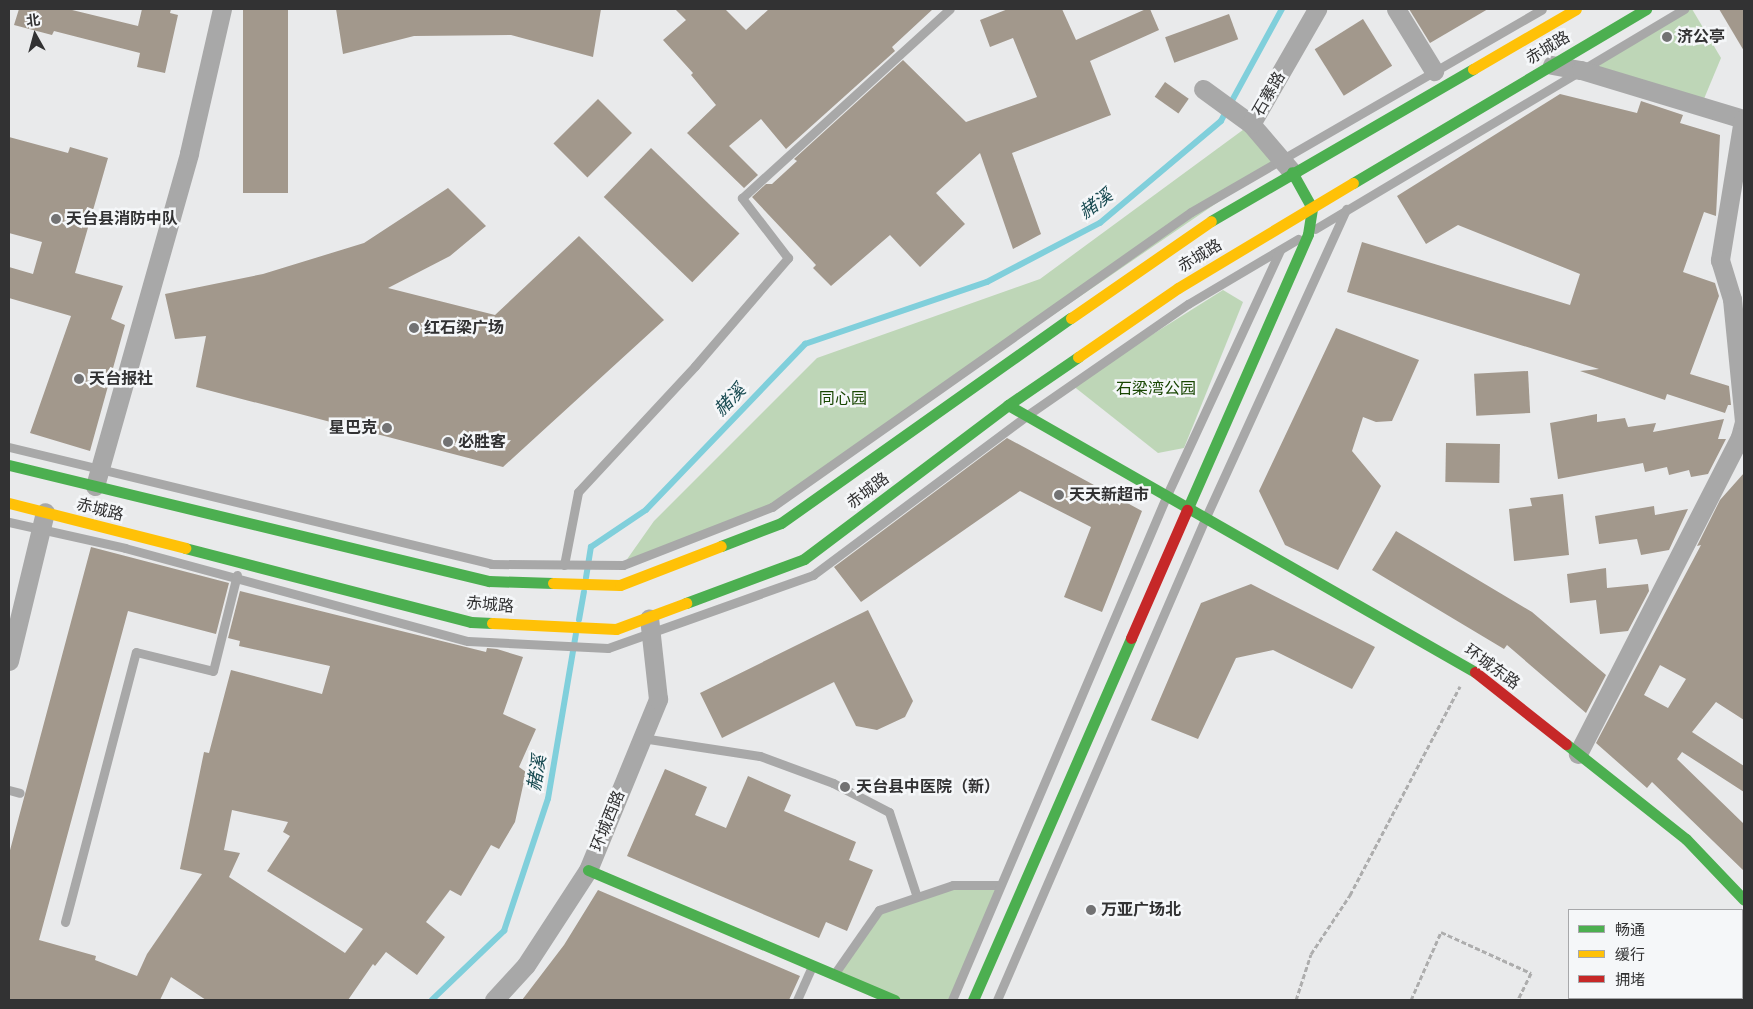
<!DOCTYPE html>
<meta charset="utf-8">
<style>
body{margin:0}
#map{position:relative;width:1753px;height:1009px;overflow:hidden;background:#e9eaeb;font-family:"Space Grotesk","Noto Sans SC",sans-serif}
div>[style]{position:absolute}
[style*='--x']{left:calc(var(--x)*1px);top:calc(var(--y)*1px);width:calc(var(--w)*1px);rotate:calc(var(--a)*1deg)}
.green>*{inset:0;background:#bed6b7}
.stream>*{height:5.5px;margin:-2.75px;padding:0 2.75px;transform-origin:2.75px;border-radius:2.75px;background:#80cfdb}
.building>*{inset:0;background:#a2988c;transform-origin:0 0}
.path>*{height:3px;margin-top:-1.5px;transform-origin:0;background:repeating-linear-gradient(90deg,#adadad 0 5px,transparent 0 7.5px)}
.lane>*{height:9px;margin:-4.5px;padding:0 4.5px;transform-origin:4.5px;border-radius:4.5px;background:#a8a8a8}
.street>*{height:19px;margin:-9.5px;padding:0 9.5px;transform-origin:9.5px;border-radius:9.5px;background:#a8a8a8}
.fast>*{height:11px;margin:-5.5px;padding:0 5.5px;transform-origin:5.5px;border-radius:5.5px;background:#4caf50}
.slow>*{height:11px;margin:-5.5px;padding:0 5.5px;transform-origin:5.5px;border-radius:5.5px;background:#ffc107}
.jam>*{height:11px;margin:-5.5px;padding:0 5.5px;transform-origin:5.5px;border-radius:5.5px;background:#c62828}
.dots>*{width:14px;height:14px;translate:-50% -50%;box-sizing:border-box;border:2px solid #f5f7f9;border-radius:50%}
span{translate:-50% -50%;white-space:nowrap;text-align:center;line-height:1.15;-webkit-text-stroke:5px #f5f7f9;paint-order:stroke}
.poi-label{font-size:16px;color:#323233;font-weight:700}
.left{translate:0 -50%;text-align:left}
.right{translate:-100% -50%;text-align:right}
.street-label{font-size:16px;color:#323233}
.park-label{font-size:16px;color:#184602}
.water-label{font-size:18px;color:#184a51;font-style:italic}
.frame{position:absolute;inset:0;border:10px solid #323233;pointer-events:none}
.legend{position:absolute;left:1568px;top:909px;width:175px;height:90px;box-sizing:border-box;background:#f5f7f9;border:1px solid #a7a8aa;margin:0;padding:6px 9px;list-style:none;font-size:15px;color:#323233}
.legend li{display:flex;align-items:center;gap:10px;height:25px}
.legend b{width:25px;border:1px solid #a7a8aa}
.north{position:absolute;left:10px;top:10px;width:50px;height:50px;-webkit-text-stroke:4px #f5f7f9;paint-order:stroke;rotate:353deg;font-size:14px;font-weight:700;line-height:20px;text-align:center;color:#323233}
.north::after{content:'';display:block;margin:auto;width:18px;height:22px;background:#323233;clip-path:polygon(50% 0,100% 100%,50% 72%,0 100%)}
</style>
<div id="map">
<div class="green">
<i style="clip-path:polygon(1684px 9px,1692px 9px,1721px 58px,1701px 106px,1581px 70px)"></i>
<i style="clip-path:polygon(1251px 124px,1281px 159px,772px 507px,623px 565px,654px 521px,817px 358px,1040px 279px)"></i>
<i style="clip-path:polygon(1223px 290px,1243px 302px,1184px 448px,1158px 453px,1072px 385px)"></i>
<i style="clip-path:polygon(953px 885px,1000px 885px,952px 1000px,896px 1000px,834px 974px,879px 910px)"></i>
</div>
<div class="stream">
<i style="--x:586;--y:578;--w:31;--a:-81"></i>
<i style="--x:591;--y:547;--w:66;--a:-33.9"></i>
<i style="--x:646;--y:510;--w:230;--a:-46.2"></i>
<i style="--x:805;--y:344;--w:192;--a:-18.8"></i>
<i style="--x:987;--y:282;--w:127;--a:-27.6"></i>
<i style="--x:1100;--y:223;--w:158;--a:-40.1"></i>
<i style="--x:1221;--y:121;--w:128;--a:-61.4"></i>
<i style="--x:579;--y:620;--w:28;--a:-80"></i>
<i style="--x:432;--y:1000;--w:100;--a:-43.8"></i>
<i style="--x:504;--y:931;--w:139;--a:-71.6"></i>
<i style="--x:548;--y:799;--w:167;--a:-80.4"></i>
</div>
<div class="building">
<i style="clip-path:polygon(19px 9px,68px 9px,138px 26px,142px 9px,171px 9px,170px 13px,178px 15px,165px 73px,137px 67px,140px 53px,54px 31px,52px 35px,14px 25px)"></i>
<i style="left:243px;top:9px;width:45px;height:184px"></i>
<i style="clip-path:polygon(336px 9px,601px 9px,593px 57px,511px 35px,414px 36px,343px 54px)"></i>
<i style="clip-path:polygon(675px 9px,725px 9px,746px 30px,769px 9px,933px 9px,892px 47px,895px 51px,786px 149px,761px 119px,729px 146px,758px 175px,744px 188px,687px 133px,716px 105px,691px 75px,693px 73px,663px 40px,686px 20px)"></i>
<i style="clip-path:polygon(1008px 9px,1062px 9px,1076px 40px,1146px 9px,1150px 9px,1159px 30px,1090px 61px,1111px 115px,1012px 153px,1041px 234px,1013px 249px,980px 153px,936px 193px,965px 224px,920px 267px,890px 235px,831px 286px,813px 268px,816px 265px,752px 197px,766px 184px,772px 184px,797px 161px,794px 159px,903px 60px,966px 122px,1037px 97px,1013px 38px,990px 47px,980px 20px)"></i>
<i style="clip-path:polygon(1409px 9px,1488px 9px,1430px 43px)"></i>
<i style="clip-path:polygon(1719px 9px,1744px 9px,1744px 51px)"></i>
<i style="left:1229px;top:14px;width:27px;height:68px;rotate:70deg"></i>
<i style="left:1363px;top:19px;width:55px;height:57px;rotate:58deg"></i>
<i style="left:1165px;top:82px;width:29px;height:18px;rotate:35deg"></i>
<i style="clip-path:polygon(1560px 94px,1637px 113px,1641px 101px,1683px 115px,1680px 123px,1720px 135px,1716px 216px,1704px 212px,1683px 272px,1715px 283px,1719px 296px,1690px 374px,1729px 386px,1731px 405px,1728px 405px,1725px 413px,1667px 394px,1665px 400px,1580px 371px,1599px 369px,1347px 292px,1362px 242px,1570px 305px,1580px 274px,1458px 225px,1426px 244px,1397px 196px)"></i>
<i style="left:598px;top:99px;width:48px;height:63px;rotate:45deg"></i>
<i style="clip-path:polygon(9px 137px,68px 153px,70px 147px,108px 158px,75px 273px,123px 286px,111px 319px,125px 325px,90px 451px,30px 433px,71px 316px,9px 298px,9px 267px,33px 274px,42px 242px,9px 233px)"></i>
<i style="left:651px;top:148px;width:123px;height:68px;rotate:44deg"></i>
<i style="clip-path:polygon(448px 188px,486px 226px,450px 256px,388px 288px,495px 315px,579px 236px,664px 320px,503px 467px,196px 387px,206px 336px,175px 339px,165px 294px,263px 274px,364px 243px)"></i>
<i style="clip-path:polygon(1336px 328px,1419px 360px,1392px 421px,1376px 422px,1363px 417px,1352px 451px,1381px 486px,1338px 570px,1285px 545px,1259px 491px)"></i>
<i style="left:1528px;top:371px;width:42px;height:54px;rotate:87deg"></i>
<i style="clip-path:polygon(1597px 414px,1597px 422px,1625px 418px,1628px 427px,1656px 423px,1653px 432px,1724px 419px,1718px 439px,1726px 439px,1708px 474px,1691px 477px,1689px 470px,1669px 475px,1667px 467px,1645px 472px,1643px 463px,1558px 479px,1550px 423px)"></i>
<i style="clip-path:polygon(1007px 438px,1142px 511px,1102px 612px,1064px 597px,1091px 527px,1020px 491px,861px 602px,834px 567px)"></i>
<i style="left:1446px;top:443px;width:54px;height:39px;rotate:1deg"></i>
<i style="clip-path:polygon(evenodd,1744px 473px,1744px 720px,1716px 702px,1692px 732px,1744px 766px,1744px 792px,1682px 752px,1677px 759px,1744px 824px,1744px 871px,1652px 782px,1647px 788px,1596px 743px,1701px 545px,1697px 546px,1720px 500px,1744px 473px,1660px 665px,1686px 679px,1668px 708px,1644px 695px,1660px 665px)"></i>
<i style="clip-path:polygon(1563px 494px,1569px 555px,1514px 561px,1509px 509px,1532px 506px,1530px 498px)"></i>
<i style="clip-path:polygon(1654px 506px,1655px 515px,1688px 509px,1669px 550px,1641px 555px,1637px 539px,1599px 544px,1595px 516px)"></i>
<i style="clip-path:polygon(1396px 531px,1532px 612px,1606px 675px,1586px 713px,1507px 645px,1504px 649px,1372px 570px)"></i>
<i style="clip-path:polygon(evenodd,91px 547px,229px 583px,216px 634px,128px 611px,39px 940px,96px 956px,95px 960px,137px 976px,147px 954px,202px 874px,180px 869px,204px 752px,209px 753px,231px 670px,322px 694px,330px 666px,239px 646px,240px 641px,228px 638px,240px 591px,486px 652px,487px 648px,497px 649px,523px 657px,503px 714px,536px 729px,519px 767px,526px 772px,515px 822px,499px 849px,491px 845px,461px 896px,450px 890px,426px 922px,445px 937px,417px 975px,386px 952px,375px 966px,373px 964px,348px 1000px,206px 1000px,171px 977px,160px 1000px,9px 1000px,9px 854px,91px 547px,232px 810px,288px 822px,283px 832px,290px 836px,267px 871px,363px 929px,345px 953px,229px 877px,240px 853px,224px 850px,232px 810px)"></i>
<i style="clip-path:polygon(1606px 568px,1607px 588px,1648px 584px,1649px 591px,1628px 631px,1600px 634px,1596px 600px,1570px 603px,1567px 574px)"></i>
<i style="clip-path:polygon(1251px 584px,1375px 647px,1352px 689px,1273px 650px,1236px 658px,1198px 739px,1151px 720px,1201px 603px)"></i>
<i style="clip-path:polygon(868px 610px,913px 701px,905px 717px,877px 730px,856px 726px,834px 682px,722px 738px,700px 693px)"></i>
<i style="clip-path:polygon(665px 769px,707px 787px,695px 815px,726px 828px,748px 776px,791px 795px,784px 811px,856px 842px,849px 860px,873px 870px,847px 931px,826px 922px,819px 938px,627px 856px)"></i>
<i style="clip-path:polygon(598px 890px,800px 976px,789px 1000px,522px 1000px,564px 945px)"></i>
</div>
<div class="path">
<i style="--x:1296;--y:1000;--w:48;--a:-71.9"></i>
<i style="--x:1311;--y:954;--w:71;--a:-56.5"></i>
<i style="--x:1350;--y:895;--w:236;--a:-62.2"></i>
<i style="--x:1411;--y:1000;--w:74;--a:-66.2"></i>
<i style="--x:1441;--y:932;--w:99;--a:24.5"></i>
<i style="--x:1531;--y:973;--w:30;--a:116"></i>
<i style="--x:1681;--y:1000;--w:2;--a:-63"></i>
</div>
<div class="lane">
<i style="--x:1315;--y:229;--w:430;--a:-30.8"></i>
<i style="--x:9;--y:447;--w:496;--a:13.6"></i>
<i style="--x:491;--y:564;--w:132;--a:0.4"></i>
<i style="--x:623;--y:565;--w:160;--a:-21.3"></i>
<i style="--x:772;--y:507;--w:512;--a:-35.15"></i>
<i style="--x:1191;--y:212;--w:405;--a:-30"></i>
<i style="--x:9;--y:522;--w:119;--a:12.6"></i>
<i style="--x:125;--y:548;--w:355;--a:15.2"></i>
<i style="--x:468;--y:641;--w:140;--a:2.9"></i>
<i style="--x:608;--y:648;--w:218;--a:-19.6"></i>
<i style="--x:813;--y:575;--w:266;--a:-36.7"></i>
<i style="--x:1026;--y:416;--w:197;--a:-34.7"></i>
<i style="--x:1188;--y:304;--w:128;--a:-30.6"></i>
<i style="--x:564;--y:565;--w:74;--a:-79.1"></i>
<i style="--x:578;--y:492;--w:172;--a:-47.1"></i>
<i style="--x:695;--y:366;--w:143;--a:-49.3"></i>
<i style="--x:788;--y:258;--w:76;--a:-127.5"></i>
<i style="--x:742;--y:198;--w:281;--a:-42.3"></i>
<i style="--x:642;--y:738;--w:119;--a:8.7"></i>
<i style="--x:760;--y:756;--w:78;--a:20.3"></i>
<i style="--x:833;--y:783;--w:63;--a:27.4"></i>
<i style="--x:889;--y:812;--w:89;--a:71.8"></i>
<i style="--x:9;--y:790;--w:11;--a:15"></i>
<i style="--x:65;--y:922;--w:279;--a:-75.3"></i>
<i style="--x:136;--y:652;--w:79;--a:13.9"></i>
<i style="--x:213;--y:671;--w:99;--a:-76"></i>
<i style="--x:835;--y:973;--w:77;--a:-55.1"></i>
<i style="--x:879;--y:910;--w:78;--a:-18.7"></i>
<i style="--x:953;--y:885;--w:47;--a:0"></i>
<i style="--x:797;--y:1000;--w:35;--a:-66"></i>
<i style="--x:952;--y:1000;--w:547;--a:-66.95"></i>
<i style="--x:1166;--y:497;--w:272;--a:-65.2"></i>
<i style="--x:997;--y:1000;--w:524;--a:-66.61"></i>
<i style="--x:1205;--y:519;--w:341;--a:-65.5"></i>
</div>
<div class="street">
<i style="--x:1396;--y:9;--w:73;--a:58.5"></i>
<i style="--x:1552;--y:65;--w:29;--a:10"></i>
<i style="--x:1581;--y:70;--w:169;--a:16.8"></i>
<i style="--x:1743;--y:119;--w:143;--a:99.3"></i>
<i style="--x:1720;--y:260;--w:41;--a:72.9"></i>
<i style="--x:1732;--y:299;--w:124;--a:84.4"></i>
<i style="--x:1744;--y:422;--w:16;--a:105"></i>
<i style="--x:1740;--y:437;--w:356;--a:117.1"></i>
<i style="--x:1203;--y:89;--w:59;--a:36.1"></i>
<i style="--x:1292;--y:172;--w:63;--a:-130.5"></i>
<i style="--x:1251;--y:124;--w:133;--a:-60.1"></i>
<i style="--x:95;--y:486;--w:346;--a:-74.2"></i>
<i style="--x:189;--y:153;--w:148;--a:-77.1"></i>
<i style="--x:9;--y:661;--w:153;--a:-76.4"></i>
<i style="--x:494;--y:1000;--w:47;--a:-47.6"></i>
<i style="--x:526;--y:965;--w:113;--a:-56.9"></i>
<i style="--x:588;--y:870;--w:185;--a:-67.7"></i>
<i style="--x:658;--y:699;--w:81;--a:-96.3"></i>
</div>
<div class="fast">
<i style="--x:1353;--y:183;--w:341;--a:-30.7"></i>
<i style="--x:1211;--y:221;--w:303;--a:-30.1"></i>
<i style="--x:1008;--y:405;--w:538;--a:29.76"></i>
<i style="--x:9;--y:465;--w:494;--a:13.6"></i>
<i style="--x:489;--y:581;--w:64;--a:1.8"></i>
<i style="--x:1187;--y:510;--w:301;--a:-66.3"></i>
<i style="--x:1308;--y:234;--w:26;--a:-81"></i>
<i style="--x:1312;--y:208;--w:41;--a:-119.1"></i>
<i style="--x:721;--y:546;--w:64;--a:-21"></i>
<i style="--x:781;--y:523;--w:355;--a:-35.3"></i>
<i style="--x:185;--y:548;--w:295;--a:14.5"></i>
<i style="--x:471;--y:622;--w:21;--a:3"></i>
<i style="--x:686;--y:603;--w:126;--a:-20.4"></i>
<i style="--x:804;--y:559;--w:256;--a:-37"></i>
<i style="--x:1008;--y:405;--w:85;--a:-34.4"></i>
<i style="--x:1566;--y:744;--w:153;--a:38.4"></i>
<i style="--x:1686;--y:839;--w:84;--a:46.4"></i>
<i style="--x:588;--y:870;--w:333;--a:23"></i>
<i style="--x:973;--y:1000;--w:395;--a:-66.4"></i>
</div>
<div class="slow">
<i style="--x:1473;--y:69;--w:119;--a:-30.2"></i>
<i style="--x:1071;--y:318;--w:170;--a:-34.7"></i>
<i style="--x:1078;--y:357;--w:121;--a:-34.6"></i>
<i style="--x:1178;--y:288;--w:204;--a:-31"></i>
<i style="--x:9;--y:503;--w:182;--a:14.3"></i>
<i style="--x:553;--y:583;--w:67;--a:1.7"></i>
<i style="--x:620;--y:585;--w:108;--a:-21.1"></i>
<i style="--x:492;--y:623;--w:124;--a:2.8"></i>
<i style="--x:616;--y:629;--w:75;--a:-20.4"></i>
</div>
<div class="jam">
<i style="--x:1131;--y:638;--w:140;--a:-66.4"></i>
<i style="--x:1475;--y:672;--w:116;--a:38.4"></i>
</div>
<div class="dots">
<i style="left:1667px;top:37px;background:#727273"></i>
<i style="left:56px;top:219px;background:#727273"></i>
<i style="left:414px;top:328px;background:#727273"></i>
<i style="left:79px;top:379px;background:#727273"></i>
<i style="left:387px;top:428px;background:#727273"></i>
<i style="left:448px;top:442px;background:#727273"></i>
<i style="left:1059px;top:495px;background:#727273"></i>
<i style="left:845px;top:787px;background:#727273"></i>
<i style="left:1091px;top:910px;background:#727273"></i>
</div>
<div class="poi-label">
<span class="left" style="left:1677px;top:37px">济公亭</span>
<span class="left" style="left:66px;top:219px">天台县消防中队</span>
<span class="left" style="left:424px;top:328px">红石梁广场</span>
<span class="left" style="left:89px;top:379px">天台报社</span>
<span class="right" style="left:377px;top:428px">星巴克</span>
<span class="left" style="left:458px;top:442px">必胜客</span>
<span class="left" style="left:1069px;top:495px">天天新超市</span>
<span class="left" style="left:856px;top:787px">天台县中医院（新）</span>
<span class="left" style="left:1101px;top:910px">万亚广场北</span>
</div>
<div class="street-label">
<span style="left:1548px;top:48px;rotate:-31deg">赤城路</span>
<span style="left:1269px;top:94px;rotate:-60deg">石寨路</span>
<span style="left:1200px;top:256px;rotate:-31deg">赤城路</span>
<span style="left:868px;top:491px;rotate:-37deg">赤城路</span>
<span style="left:100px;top:510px;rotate:14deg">赤城路</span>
<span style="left:490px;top:605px;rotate:5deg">赤城路</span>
<span style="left:1492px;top:667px;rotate:36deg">环城东路</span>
<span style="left:608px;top:821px;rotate:-68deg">环城西路</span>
</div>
<div class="park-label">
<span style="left:1156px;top:389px">石梁湾公园</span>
<span style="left:843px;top:399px">同心园</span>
</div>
<div class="water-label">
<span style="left:1096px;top:204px;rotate:-36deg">赭溪</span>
<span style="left:730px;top:400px;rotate:-46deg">赭溪</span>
<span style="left:537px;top:773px;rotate:-80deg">赭溪</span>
</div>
<div class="frame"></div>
<ul class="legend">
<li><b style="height:6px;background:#4caf50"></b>畅通</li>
<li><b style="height:6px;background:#ffc107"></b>缓行</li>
<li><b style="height:6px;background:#c62828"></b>拥堵</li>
</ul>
<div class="north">北</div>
</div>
